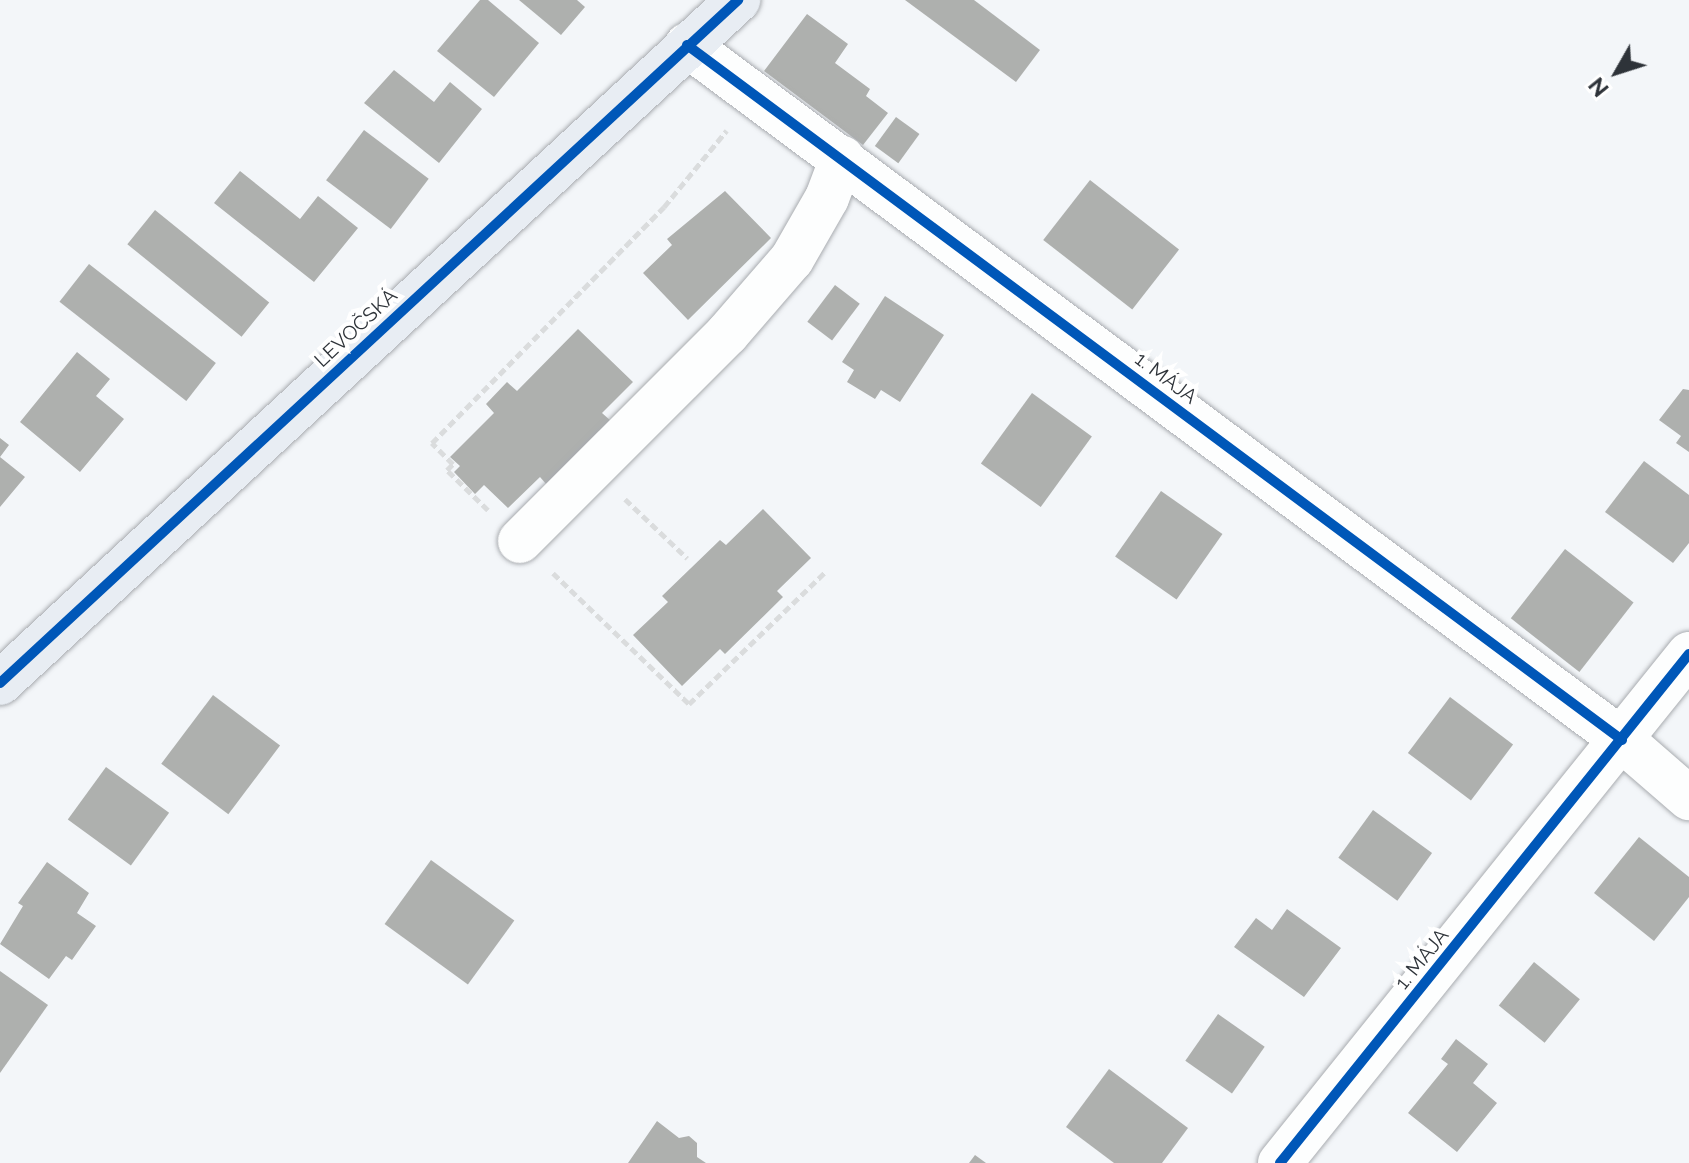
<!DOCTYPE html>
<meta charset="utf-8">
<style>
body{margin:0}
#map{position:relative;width:1689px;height:1163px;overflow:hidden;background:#f3f6f9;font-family:Raleway,sans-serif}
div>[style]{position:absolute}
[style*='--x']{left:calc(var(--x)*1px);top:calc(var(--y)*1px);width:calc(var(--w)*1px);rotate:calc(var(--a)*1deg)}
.building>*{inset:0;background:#aeb0ae;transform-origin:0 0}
.path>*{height:5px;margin-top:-2.5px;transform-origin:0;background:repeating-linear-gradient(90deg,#dadcdd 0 8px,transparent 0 12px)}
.roads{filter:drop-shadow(0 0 2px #a9acb0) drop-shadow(0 0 2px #a9acb0)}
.minor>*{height:44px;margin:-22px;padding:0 22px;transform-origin:22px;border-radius:22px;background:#fdfefe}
.major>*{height:44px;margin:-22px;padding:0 22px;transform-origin:22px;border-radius:22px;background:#e8edf3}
.cycleway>*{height:10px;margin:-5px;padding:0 5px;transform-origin:5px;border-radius:5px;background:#0057b8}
span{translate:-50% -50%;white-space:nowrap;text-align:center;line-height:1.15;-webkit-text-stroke:8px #fff;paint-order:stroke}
.street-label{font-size:20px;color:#2e3339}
.north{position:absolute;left:1577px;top:32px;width:80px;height:80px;-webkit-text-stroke:6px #fff;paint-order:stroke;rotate:231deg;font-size:22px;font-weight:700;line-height:32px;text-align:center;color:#2e3339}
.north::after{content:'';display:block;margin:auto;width:28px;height:36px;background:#2e3339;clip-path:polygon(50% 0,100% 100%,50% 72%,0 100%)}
</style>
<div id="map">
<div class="building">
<i style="clip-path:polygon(480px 0,488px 0,539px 43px,494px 97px,437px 51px)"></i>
<i style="clip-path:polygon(519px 0,577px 0,585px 7px,561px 35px)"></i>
<i style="clip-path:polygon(905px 0,974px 0,1040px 50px,1016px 82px)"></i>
<i style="clip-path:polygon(807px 14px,848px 44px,835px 63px,870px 89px,866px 96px,888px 113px,863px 145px,764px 71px)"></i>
<i style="clip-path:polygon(394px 70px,434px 102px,450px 82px,482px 109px,439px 163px,364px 103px)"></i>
<i style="left:896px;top:117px;width:29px;height:36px;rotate:36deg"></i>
<i style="left:364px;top:130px;width:81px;height:63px;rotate:37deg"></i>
<i style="clip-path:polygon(240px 171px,300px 219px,318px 196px,358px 228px,314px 282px,214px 203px)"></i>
<i style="left:1090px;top:180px;width:113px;height:76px;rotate:38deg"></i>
<i style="clip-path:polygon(725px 191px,771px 238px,688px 320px,643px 273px,672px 245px,667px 239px)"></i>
<i style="left:155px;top:210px;width:147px;height:44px;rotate:39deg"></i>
<i style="left:89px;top:264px;width:161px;height:48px;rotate:38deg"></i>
<i style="left:835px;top:285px;width:31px;height:46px;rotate:37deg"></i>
<i style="clip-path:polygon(885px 296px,944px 335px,900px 402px,881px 390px,875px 399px,847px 382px,854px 370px,842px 362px)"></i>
<i style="clip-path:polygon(578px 329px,633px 382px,602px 413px,611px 421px,547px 485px,540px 477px,508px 508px,484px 485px,475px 494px,454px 472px,460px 466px,450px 457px,494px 413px,486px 404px,507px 382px,517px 391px)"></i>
<i style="clip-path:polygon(77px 352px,110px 379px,96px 396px,124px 419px,80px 472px,20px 422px)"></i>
<i style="clip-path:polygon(1683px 389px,1689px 390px,1689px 452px,1676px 443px,1681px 436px,1659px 420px)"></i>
<i style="left:1032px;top:393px;width:74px;height:87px;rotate:36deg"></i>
<i style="clip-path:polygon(0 438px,9px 445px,0 457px,25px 477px,0 507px)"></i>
<i style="clip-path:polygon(1644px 461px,1689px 495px,1689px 543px,1673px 563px,1605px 512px)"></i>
<i style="left:1161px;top:491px;width:75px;height:80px;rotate:35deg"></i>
<i style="clip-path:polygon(763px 509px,811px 558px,777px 591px,783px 597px,725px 654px,720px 649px,682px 686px,633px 635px,668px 602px,662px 596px,720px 540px,726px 545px)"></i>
<i style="left:1565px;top:549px;width:87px;height:88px;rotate:38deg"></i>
<i style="left:213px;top:695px;width:84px;height:86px;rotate:37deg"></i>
<i style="left:1450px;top:697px;width:79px;height:70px;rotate:37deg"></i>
<i style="left:106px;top:767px;width:78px;height:65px;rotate:36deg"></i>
<i style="left:1373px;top:810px;width:73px;height:59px;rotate:36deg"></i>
<i style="clip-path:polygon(1639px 837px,1689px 877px,1689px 897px,1654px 941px,1594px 893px)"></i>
<i style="left:431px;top:860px;width:103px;height:79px;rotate:36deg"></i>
<i style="clip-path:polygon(47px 862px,89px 893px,77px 913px,96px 926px,72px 960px,66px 956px,49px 979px,0 944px,23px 906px,18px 903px)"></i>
<i style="clip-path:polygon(1287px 909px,1341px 948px,1304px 997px,1234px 947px,1256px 918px,1272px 930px)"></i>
<i style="left:1534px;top:962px;width:59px;height:56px;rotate:39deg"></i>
<i style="clip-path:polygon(0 971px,48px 1005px,0 1073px)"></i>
<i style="left:1218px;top:1014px;width:57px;height:57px;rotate:35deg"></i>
<i style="clip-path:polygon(1456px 1039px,1488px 1064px,1473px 1083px,1497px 1103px,1457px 1152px,1408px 1113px,1448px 1064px,1441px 1059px)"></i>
<i style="clip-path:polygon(1109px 1069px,1188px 1128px,1162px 1163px,1114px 1163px,1066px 1127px)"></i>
<i style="clip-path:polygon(657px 1121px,679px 1138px,689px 1136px,697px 1143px,697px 1157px,706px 1163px,628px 1163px)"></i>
<i style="clip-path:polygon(975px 1155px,986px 1163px,969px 1163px)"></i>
</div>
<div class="path">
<i style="--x:625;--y:499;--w:86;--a:43.6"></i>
<i style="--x:488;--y:510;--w:57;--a:-135.7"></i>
<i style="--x:447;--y:470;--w:8;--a:-45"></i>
<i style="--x:453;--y:464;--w:30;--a:-135"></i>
<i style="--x:432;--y:443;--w:331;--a:-45.5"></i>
<i style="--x:664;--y:207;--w:99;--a:-50.7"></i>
<i style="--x:553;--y:573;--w:189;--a:43.9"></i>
<i style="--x:689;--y:704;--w:190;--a:-44.1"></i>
</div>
<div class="roads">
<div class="minor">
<i style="--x:687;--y:45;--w:1165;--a:36.62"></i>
<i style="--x:1622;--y:740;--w:89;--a:40.9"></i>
<i style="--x:520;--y:541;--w:293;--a:-45"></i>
<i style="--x:727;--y:334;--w:99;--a:-49.1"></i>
<i style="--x:792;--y:259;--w:70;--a:-60.2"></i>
<i style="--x:827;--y:198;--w:43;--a:-69.4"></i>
<i style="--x:1280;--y:1163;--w:653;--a:-51.22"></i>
</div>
<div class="major">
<i style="--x:0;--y:683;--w:1006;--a:-42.78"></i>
</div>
</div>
<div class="cycleway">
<i style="--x:687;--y:45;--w:1165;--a:36.62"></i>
<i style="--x:0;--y:683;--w:1006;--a:-42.78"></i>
<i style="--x:1280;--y:1163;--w:653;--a:-51.22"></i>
</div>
<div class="street-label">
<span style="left:356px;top:328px;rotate:-43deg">LEVOČSKÁ</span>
<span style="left:1166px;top:378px;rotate:37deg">1. MÁJA</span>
<span style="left:1422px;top:959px;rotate:-51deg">1. MÁJA</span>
</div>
<div class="north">N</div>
</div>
